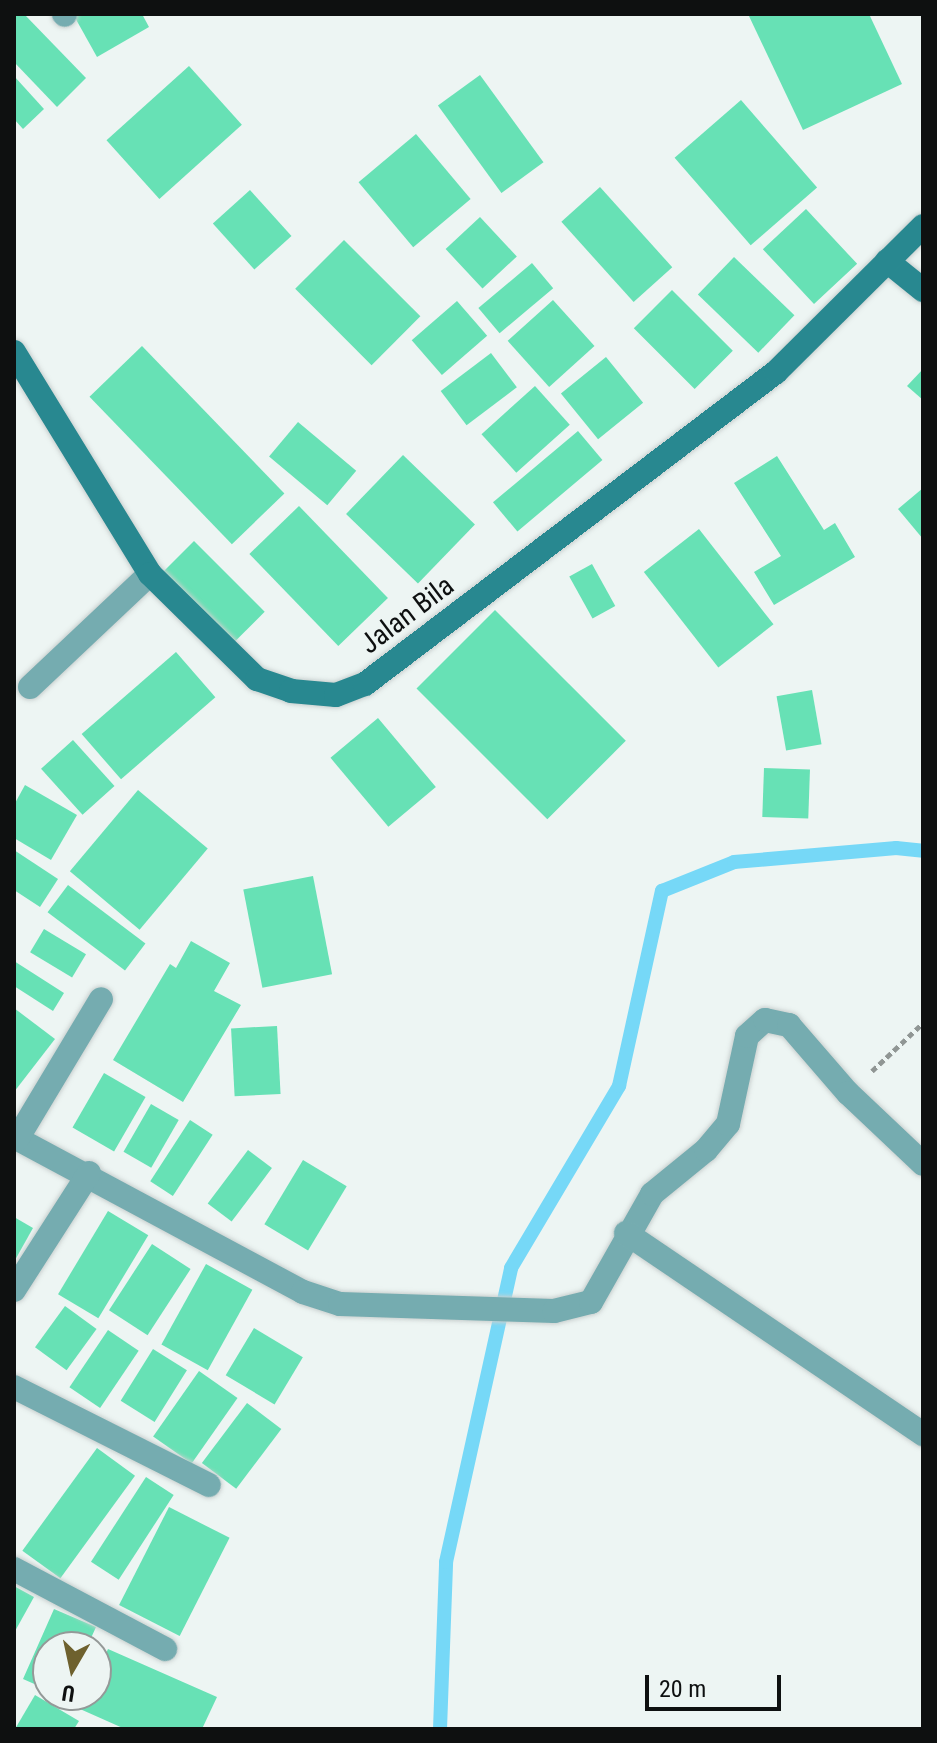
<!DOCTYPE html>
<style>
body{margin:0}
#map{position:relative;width:937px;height:1743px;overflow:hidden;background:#edf5f3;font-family:"Roboto Condensed",sans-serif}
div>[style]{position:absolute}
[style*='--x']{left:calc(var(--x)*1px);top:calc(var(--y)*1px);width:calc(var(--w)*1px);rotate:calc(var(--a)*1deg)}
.stream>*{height:14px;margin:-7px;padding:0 7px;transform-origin:7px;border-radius:7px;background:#76d8f7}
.building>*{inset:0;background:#67e1b5;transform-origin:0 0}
.path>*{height:5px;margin-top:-2.5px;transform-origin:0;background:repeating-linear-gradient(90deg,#909694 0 6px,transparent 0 10px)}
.roads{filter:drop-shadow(0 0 2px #c9d0cf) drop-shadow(0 0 2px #c9d0cf)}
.street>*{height:24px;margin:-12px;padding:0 12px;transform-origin:12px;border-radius:12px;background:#75acb0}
.secondary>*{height:24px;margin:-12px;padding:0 12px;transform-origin:12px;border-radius:12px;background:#288890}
span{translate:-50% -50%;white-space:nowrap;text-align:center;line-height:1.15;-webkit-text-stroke:6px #edf5f3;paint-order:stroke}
.street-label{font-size:28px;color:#0e1010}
.frame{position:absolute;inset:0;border:16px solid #0e1010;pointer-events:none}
.north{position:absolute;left:32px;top:1631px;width:80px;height:80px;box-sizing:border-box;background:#edf5f3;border:2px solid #949998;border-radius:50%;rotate:189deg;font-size:22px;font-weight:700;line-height:32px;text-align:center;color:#0e1010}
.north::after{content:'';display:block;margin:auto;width:28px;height:36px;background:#6e612e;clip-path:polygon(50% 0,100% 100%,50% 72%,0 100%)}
.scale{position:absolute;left:645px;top:1675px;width:136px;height:36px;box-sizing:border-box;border:4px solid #0e1010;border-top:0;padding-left:10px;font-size:24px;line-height:28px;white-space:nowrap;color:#0e1010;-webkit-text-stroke:6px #edf5f3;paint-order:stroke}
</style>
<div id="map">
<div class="stream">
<i style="--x:440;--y:1729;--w:167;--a:-87.9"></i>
<i style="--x:446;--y:1562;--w:301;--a:-77.5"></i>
<i style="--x:511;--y:1268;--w:212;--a:-59.3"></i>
<i style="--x:619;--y:1086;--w:200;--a:-77.6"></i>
<i style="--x:662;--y:891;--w:78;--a:-21.9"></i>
<i style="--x:734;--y:862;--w:163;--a:-4.9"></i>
<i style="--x:896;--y:848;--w:27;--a:6"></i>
</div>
<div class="building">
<i style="clip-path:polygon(14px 14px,24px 14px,86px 78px,57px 107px,14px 62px)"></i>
<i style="clip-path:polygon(73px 14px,142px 14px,149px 27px,97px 57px)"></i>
<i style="clip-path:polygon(748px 14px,869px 14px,902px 84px,803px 130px)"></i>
<i style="left:189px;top:66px;width:79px;height:111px;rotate:48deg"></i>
<i style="left:480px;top:75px;width:108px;height:52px;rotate:54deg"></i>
<i style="clip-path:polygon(14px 76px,44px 109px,23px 129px,14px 119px)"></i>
<i style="left:741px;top:100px;width:116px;height:88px;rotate:49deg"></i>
<i style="left:416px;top:134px;width:85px;height:75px;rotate:50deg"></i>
<i style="left:600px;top:187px;width:108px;height:52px;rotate:48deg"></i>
<i style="left:250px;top:190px;width:62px;height:50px;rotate:48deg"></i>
<i style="left:806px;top:209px;width:75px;height:59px;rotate:47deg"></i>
<i style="left:480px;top:217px;width:54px;height:47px;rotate:47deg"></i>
<i style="left:344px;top:240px;width:108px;height:69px;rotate:45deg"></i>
<i style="left:734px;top:257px;width:84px;height:52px;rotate:44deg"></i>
<i style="left:532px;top:263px;width:33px;height:70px;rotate:50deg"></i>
<i style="left:672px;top:290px;width:86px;height:54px;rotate:45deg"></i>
<i style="left:553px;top:300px;width:62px;height:61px;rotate:48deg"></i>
<i style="left:457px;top:301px;width:46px;height:60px;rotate:49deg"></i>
<i style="left:142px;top:346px;width:205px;height:73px;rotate:46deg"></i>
<i style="left:491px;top:353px;width:43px;height:63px;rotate:53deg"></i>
<i style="left:606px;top:357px;width:59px;height:58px;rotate:51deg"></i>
<i style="clip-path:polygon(923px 369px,923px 400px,907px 386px)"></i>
<i style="left:535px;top:386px;width:52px;height:72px;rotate:48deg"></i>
<i style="left:298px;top:422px;width:76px;height:45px;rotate:40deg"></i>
<i style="left:578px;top:431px;width:38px;height:111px;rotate:50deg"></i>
<i style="left:403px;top:455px;width:100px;height:82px;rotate:44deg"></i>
<i style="clip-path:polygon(777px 456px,824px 530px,835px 523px,855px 557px,774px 605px,754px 572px,781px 556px,734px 483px)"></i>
<i style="clip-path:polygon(923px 488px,923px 539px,898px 509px)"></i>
<i style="left:299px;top:506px;width:128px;height:69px;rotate:46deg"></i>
<i style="left:699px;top:529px;width:121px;height:70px;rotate:52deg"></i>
<i style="left:194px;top:541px;width:100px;height:46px;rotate:45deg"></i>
<i style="left:592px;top:564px;width:48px;height:26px;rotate:61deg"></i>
<i style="left:495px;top:610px;width:185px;height:111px;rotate:45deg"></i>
<i style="left:176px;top:652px;width:60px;height:125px;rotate:49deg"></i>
<i style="left:812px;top:690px;width:55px;height:36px;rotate:80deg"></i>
<i style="left:378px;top:718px;width:90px;height:62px;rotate:50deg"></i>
<i style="left:73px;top:740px;width:62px;height:43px;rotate:48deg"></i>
<i style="left:764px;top:768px;width:46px;height:49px;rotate:2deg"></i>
<i style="clip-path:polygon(25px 785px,77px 815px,51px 860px,14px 838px,14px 805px)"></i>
<i style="left:138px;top:790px;width:91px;height:106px;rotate:40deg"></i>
<i style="clip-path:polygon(14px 850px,58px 879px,40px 907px,14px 890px)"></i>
<i style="left:313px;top:876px;width:100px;height:71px;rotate:79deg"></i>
<i style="left:68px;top:885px;width:97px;height:34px;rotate:37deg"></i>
<i style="left:44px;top:929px;width:49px;height:27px;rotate:31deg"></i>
<i style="clip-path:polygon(191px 941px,230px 963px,214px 991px,241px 1005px,183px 1102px,113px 1060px,170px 964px,176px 968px)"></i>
<i style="clip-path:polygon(14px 961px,64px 993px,53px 1011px,14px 986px)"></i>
<i style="clip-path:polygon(14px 1008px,55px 1039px,14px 1092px)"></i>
<i style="left:277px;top:1026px;width:68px;height:46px;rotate:87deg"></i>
<i style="left:104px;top:1073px;width:48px;height:63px;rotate:30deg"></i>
<i style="left:151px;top:1104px;width:32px;height:55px;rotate:30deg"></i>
<i style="left:190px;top:1120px;width:27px;height:73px;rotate:33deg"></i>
<i style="left:248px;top:1150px;width:30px;height:67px;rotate:37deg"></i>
<i style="left:303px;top:1160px;width:51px;height:75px;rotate:31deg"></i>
<i style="left:108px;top:1211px;width:47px;height:97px;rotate:31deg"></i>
<i style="clip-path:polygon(14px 1217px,33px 1228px,14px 1262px)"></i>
<i style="left:152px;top:1244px;width:46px;height:79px;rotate:33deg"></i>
<i style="left:206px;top:1264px;width:53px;height:92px;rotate:29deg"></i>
<i style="left:65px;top:1306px;width:39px;height:51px;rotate:36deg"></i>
<i style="left:254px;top:1328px;width:57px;height:55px;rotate:31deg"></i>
<i style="left:108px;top:1330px;width:37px;height:69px;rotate:34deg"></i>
<i style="left:153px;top:1349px;width:40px;height:61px;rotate:32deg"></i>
<i style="left:199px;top:1371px;width:47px;height:80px;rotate:35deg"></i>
<i style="left:247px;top:1403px;width:43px;height:75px;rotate:37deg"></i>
<i style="left:97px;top:1448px;width:47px;height:127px;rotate:36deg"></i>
<i style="left:146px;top:1477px;width:33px;height:101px;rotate:33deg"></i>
<i style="left:169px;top:1507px;width:68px;height:110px;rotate:27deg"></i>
<i style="clip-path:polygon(14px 1586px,34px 1597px,14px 1633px)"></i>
<i style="clip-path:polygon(54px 1609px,96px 1627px,87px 1647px,48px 1647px,48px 1690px,23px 1679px)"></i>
<i style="clip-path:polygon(108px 1649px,217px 1697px,202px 1729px,125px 1729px,80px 1709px,87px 1695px,96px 1695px,96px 1675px)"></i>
<i style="clip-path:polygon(35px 1695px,79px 1721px,74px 1729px,15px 1729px)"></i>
</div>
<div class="path">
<i style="--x:872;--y:1071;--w:70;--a:-43.3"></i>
</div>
<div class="roads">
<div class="street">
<i style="--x:64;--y:14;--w:1;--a:45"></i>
<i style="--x:30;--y:687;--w:165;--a:-43.3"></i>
<i style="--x:14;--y:1137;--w:328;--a:28.2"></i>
<i style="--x:303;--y:1292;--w:39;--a:18"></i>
<i style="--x:340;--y:1304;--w:214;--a:1.9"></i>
<i style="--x:554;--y:1311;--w:38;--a:-14"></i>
<i style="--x:591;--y:1302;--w:124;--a:-60.5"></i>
<i style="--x:652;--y:1194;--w:70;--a:-39.2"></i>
<i style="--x:706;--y:1150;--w:34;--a:-50"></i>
<i style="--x:728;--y:1124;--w:90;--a:-77.8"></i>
<i style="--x:747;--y:1036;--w:24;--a:-42"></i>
<i style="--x:765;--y:1020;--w:25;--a:12"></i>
<i style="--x:789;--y:1025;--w:90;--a:49.1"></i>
<i style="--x:848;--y:1093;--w:103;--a:43.4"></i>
<i style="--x:17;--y:1139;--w:163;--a:-59"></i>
<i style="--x:626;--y:1233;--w:359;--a:34.1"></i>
<i style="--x:14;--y:1290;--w:139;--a:-57.3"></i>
<i style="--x:14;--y:1387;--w:218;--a:26.7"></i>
<i style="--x:14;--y:1569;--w:171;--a:27.9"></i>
</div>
<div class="secondary">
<i style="--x:887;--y:261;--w:46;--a:38.9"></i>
<i style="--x:14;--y:352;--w:260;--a:58.5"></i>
<i style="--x:150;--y:574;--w:150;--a:44.5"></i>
<i style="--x:257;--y:679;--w:36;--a:19"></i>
<i style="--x:291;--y:691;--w:45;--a:5.1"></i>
<i style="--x:336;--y:695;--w:31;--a:-21"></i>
<i style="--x:365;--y:684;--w:516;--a:-37.2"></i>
<i style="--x:776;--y:372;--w:207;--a:-44.8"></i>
</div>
</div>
<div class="street-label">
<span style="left:407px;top:615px;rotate:-37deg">Jalan Bila</span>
</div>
<div class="frame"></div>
<div class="north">U</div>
<div class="scale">20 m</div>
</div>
